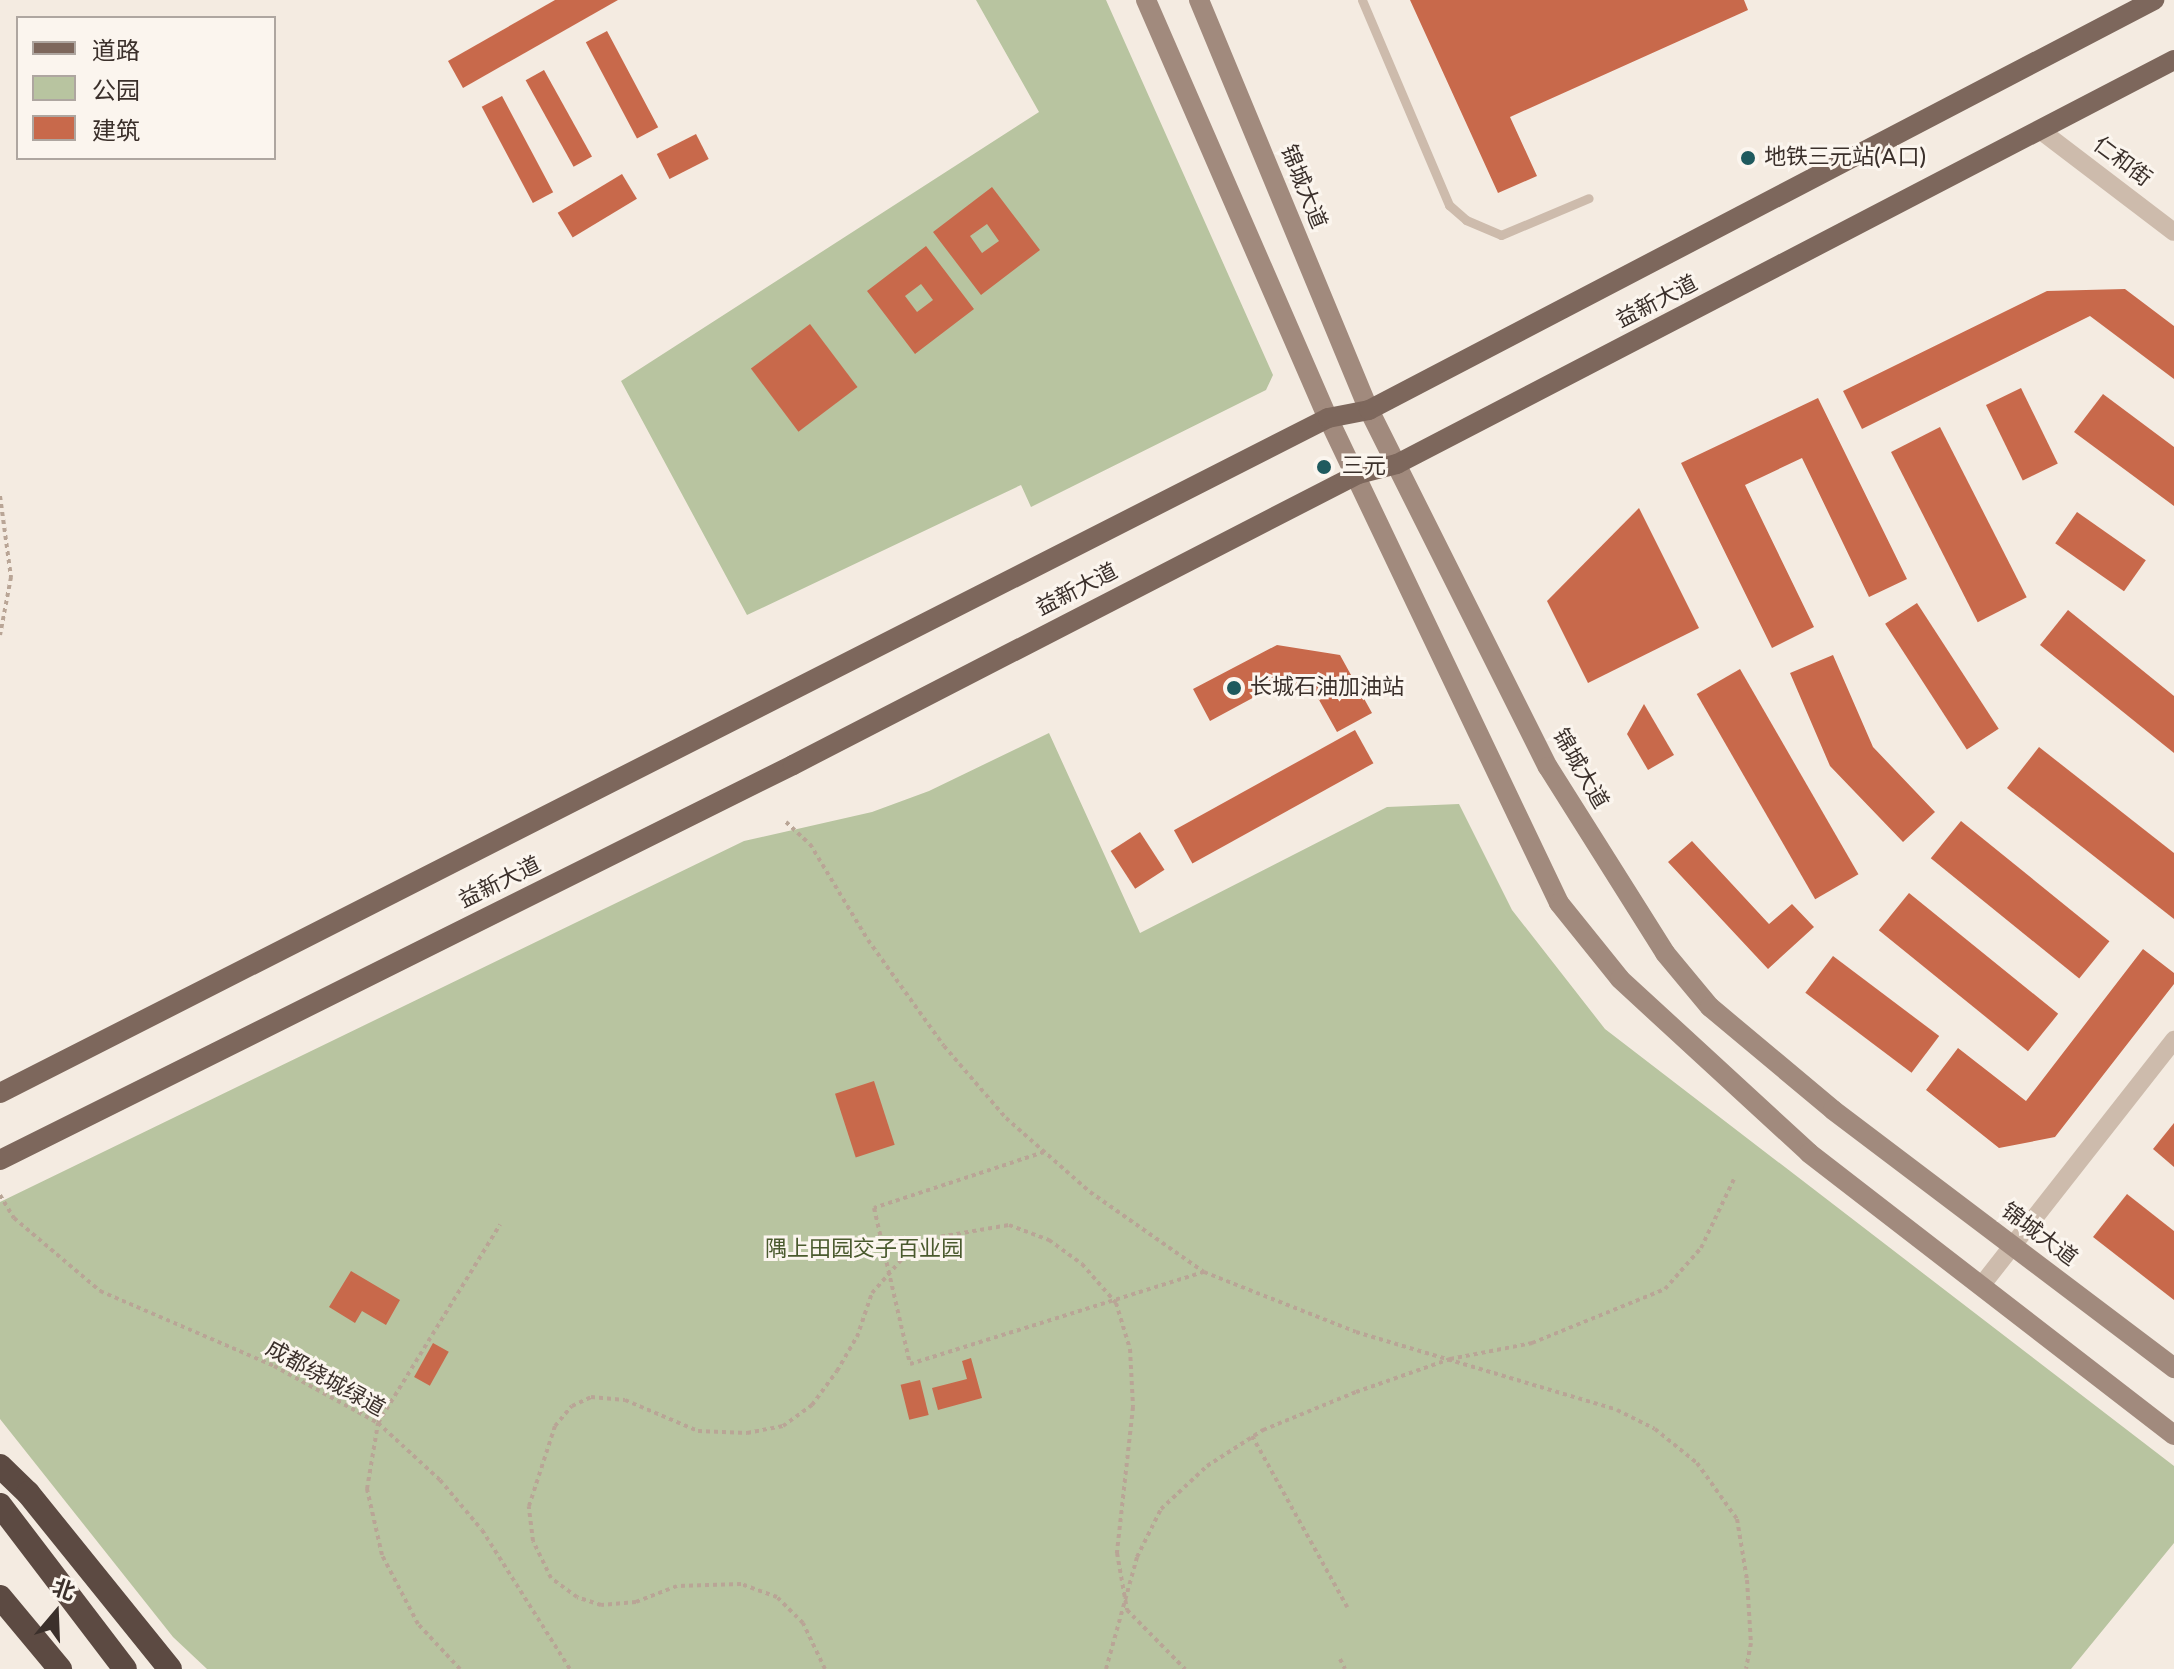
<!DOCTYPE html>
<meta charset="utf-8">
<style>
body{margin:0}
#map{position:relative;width:2174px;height:1669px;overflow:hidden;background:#f4ebe1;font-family:"Varela Round","Noto Sans SC",sans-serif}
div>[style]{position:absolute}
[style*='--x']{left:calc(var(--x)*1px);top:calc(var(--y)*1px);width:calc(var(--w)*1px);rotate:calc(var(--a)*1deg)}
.green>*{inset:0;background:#b8c4a0}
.building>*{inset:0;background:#c8694b;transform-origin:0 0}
.path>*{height:4px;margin-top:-2px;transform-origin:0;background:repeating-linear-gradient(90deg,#b9a596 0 4px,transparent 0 8px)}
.lane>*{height:9px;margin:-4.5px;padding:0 4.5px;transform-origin:4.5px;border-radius:4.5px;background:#cdbbac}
.street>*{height:18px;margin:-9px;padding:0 9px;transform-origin:9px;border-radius:9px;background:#cdbbac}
.secondary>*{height:20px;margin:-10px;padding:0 10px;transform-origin:10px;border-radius:10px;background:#a18a7d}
.primary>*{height:20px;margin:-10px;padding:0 10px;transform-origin:10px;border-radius:10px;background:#7d675c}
.highway>*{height:24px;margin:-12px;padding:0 12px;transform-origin:12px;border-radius:12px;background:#5c4a42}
.dots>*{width:22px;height:22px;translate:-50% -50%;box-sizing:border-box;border:4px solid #fbf5ee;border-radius:50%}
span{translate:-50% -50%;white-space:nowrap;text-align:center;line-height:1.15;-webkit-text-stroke:6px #fbf5ee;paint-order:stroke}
.poi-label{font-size:22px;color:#3b302b}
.left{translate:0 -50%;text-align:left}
.street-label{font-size:22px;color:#3b302b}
.park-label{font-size:22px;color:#4a5a2e}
.legend{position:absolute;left:16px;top:16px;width:260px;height:144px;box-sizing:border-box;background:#fbf5ee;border:2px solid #aea6a0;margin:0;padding:10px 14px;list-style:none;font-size:24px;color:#3b302b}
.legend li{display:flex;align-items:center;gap:16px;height:40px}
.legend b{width:40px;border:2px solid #aea6a0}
.north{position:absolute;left:16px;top:1573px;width:80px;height:80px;-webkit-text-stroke:6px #fbf5ee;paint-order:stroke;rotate:19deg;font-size:22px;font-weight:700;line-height:32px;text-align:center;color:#3b302b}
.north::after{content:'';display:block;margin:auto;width:28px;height:36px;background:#3b302b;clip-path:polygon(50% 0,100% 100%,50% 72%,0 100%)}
</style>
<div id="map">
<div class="green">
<i style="clip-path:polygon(976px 0,1106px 0,1273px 375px,1266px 390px,1031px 507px,1021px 485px,747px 615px,621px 381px,1039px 112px)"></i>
<i style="clip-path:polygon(1049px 733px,1140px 933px,1387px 807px,1459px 804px,1512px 910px,1605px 1029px,2174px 1466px,2174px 1543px,2071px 1669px,207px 1669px,173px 1637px,0 1419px,0 1202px,744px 841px,872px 812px,929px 791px)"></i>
</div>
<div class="building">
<i style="clip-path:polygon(555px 0,618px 0,463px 88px,448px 61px)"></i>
<i style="clip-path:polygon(1410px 0,1744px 0,1748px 10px,1510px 117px,1537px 176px,1498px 193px)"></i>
<i style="left:607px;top:31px;width:109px;height:24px;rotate:62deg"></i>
<i style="left:544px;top:70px;width:99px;height:21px;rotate:61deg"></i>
<i style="left:502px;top:96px;width:109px;height:23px;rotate:62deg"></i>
<i style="left:696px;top:134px;width:28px;height:44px;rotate:63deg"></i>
<i style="left:622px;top:174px;width:29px;height:75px;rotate:59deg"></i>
<i style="clip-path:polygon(evenodd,992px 187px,1040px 250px,981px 295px,933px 232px,992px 187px,987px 224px,999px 241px,982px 253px,970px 236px,987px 224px)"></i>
<i style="clip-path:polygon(evenodd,926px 246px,974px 309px,915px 354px,867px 291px,926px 246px,921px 284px,933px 300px,917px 312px,905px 296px,921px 284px)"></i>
<i style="clip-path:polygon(2125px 289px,2174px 326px,2174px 379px,2090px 316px,1862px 429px,1843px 391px,2047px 291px)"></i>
<i style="left:810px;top:324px;width:79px;height:74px;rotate:53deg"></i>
<i style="left:2021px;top:388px;width:84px;height:39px;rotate:64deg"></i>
<i style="clip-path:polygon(2103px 394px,2174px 447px,2174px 506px,2074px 432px)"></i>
<i style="clip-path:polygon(1818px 398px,1907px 579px,1869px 597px,1802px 458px,1745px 485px,1814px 627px,1772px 648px,1681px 463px)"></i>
<i style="left:1940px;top:427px;width:191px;height:55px;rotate:63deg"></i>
<i style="clip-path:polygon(1639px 508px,1699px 628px,1588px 683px,1547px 601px)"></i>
<i style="left:2077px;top:512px;width:84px;height:38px;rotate:35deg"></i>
<i style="left:1917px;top:603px;width:150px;height:38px;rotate:57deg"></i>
<i style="clip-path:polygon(2068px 610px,2174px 696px,2174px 753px,2040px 645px)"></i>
<i style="clip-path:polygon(1277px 645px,1340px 655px,1372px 713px,1337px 732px,1314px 691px,1275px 686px,1210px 721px,1193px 689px)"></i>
<i style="clip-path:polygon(1833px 655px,1873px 747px,1935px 812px,1903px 842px,1830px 766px,1790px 673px)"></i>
<i style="left:1740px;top:669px;width:237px;height:50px;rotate:60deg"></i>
<i style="clip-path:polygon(1644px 704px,1674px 755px,1648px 770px,1627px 734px)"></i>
<i style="left:1355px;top:730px;width:38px;height:207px;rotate:61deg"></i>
<i style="clip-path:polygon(2039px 747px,2174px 853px,2174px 919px,2007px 788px)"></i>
<i style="left:1961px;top:821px;width:191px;height:48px;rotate:39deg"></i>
<i style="left:1140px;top:832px;width:45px;height:35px;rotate:57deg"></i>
<i style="clip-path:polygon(1692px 841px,1769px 924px,1792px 904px,1814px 927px,1768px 969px,1668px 862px)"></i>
<i style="left:1909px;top:893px;width:192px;height:48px;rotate:39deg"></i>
<i style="clip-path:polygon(2143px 949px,2174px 973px,2174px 984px,2055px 1137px,1999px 1148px,1926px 1090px,1958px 1048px,2026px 1101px)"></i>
<i style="left:1833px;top:956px;width:133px;height:46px;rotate:37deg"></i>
<i style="left:874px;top:1081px;width:67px;height:41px;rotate:72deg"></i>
<i style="clip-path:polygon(2174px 1123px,2174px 1167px,2153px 1149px)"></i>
<i style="clip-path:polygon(2127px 1194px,2174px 1231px,2174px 1300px,2093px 1237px)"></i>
<i style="clip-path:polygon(351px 1271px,400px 1300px,386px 1325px,362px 1311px,355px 1323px,329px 1307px)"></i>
<i style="left:433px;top:1343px;width:18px;height:39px;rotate:29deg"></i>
<i style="clip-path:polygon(971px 1358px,982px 1398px,938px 1410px,932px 1388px,967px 1379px,962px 1361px)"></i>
<i style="left:920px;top:1380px;width:36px;height:20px;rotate:76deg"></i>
</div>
<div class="path">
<i style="--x:0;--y:496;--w:82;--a:82.3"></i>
<i style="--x:11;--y:577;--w:59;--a:100.7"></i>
<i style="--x:786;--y:822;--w:33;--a:43"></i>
<i style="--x:810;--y:844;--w:112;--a:58.9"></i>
<i style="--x:868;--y:940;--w:130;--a:54.4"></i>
<i style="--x:944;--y:1046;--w:95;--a:49.3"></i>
<i style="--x:1006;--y:1118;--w:112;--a:41.4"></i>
<i style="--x:1090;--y:1192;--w:139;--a:35.1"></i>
<i style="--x:1204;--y:1272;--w:163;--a:21.5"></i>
<i style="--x:1356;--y:1332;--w:272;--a:16.6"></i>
<i style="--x:1617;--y:1410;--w:42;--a:26.6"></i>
<i style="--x:1655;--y:1429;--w:54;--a:39"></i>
<i style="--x:1697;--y:1463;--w:69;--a:54.5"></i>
<i style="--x:1737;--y:1519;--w:62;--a:80.7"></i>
<i style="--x:1747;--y:1580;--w:63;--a:86.4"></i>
<i style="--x:1751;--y:1643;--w:26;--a:101"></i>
<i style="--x:1044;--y:1152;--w:179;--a:161.8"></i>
<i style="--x:874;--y:1208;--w:160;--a:77"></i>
<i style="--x:910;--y:1364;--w:308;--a:-17.4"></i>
<i style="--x:0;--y:1195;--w:27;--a:59"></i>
<i style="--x:14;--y:1218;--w:113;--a:40.3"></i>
<i style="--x:100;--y:1291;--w:189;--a:23.3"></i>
<i style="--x:274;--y:1366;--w:119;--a:28.7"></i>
<i style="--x:378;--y:1423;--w:84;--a:42.6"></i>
<i style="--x:440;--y:1480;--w:65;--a:50"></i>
<i style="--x:482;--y:1530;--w:165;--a:57.7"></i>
<i style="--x:1252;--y:1436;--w:196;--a:60.9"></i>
<i style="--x:1340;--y:1659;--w:11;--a:63"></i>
<i style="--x:460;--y:1669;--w:62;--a:-133"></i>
<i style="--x:418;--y:1624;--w:78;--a:-117.6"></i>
<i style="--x:382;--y:1555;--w:68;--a:-102.8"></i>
<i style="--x:367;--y:1489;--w:67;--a:-80.5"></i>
<i style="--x:378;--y:1423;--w:233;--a:-58.4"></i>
<i style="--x:825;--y:1669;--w:51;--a:-115.6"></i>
<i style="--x:803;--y:1623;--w:37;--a:-135"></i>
<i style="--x:777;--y:1597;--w:38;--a:-160"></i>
<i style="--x:741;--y:1584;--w:64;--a:178.2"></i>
<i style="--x:677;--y:1586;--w:44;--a:158.7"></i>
<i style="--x:636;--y:1602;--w:35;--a:175"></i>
<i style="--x:601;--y:1605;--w:25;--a:-162"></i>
<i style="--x:577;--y:1597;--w:32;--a:-144"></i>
<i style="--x:551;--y:1578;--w:41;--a:-115.9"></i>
<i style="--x:533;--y:1541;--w:35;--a:-97"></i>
<i style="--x:529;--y:1506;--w:84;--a:-72"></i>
<i style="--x:555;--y:1426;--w:26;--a:-50"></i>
<i style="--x:572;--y:1406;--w:21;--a:-25"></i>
<i style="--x:591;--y:1397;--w:34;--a:5"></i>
<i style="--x:625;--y:1400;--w:79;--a:23"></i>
<i style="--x:698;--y:1431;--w:49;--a:2.3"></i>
<i style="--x:747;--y:1433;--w:37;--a:-11"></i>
<i style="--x:783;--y:1426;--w:36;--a:-36"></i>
<i style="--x:812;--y:1405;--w:42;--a:-53.7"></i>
<i style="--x:837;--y:1371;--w:39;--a:-60"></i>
<i style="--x:857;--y:1337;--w:46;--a:-71.2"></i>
<i style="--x:872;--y:1293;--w:45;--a:-48.6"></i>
<i style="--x:902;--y:1259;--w:37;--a:-34"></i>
<i style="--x:933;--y:1238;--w:77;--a:-9.7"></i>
<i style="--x:1009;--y:1225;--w:43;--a:20.6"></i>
<i style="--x:1049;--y:1240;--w:41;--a:36"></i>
<i style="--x:1082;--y:1264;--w:52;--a:48.9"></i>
<i style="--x:1116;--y:1303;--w:48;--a:73.1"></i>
<i style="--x:1130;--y:1349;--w:58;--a:87"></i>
<i style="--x:1133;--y:1407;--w:147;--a:96.3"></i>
<i style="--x:1117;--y:1553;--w:58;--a:80"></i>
<i style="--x:1127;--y:1610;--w:83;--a:45.5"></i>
<i style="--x:1106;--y:1669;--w:116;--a:-74.5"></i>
<i style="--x:1137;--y:1557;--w:54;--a:-63.4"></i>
<i style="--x:1161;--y:1509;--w:63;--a:-43.1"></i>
<i style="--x:1207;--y:1466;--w:67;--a:-32.7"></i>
<i style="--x:1263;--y:1430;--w:100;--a:-22.2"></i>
<i style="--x:1356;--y:1392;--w:100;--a:-19.3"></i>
<i style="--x:1450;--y:1359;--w:84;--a:-11"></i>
<i style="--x:1532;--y:1343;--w:144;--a:-22.1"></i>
<i style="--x:1665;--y:1289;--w:55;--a:-48.7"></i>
<i style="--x:1701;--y:1248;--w:76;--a:-64.4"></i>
</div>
<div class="lane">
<i style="--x:1362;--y:0;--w:223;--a:67"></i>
<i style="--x:1449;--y:205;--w:23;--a:41"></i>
<i style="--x:1466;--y:220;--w:38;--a:23"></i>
<i style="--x:1501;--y:235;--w:95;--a:-22.8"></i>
</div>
<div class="street">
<i style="--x:2040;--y:130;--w:168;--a:37.3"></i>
<i style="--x:1981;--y:1286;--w:313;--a:-51.9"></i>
</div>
<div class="secondary">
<i style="--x:1146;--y:0;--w:456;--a:66.5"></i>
<i style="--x:1328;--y:418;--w:537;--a:64.53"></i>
<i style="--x:1559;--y:903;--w:97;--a:51.2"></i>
<i style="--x:1620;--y:979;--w:257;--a:42.6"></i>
<i style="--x:1809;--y:1153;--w:461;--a:37.7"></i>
<i style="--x:1199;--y:0;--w:444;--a:67.5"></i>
<i style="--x:1369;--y:410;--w:399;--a:63.4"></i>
<i style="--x:1548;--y:767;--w:220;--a:57.8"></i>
<i style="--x:1665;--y:953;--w:70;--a:50.2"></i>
<i style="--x:1710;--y:1007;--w:160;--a:39.9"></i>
<i style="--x:1833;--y:1110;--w:428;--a:37.1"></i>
</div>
<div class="primary">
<i style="--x:0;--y:1093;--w:1490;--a:-26.94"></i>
<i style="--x:1328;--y:418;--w:42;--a:-11"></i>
<i style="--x:1369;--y:410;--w:886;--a:-27.58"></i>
<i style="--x:0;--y:1160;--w:886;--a:-26.48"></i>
<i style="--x:793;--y:765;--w:636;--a:-27.25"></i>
<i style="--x:1358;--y:474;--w:40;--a:-14.4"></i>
<i style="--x:1397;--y:464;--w:876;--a:-27.47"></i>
</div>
<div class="highway">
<i style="--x:0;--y:1466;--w:39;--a:44"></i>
<i style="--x:28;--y:1493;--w:226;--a:51.1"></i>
<i style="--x:0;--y:1505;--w:206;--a:52.7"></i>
<i style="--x:0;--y:1597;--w:94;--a:50.2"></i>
</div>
<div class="dots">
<i style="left:1748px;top:158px;background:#1f5a5e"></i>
<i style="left:1324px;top:467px;background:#1f5a5e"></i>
<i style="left:1234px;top:688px;background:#1f5a5e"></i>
</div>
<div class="poi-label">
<span class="left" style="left:1764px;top:158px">地铁三元站(A口)</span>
<span class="left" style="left:1342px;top:467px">三元</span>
<span class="left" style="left:1250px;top:688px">长城石油加油站</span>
</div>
<div class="street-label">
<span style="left:2122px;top:162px;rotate:37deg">仁和街</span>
<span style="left:1303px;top:187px;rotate:68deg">锦城大道</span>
<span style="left:1657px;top:302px;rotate:-27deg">益新大道</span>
<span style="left:1077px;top:590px;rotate:-27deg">益新大道</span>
<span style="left:1580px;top:769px;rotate:60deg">锦城大道</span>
<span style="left:500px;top:883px;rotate:-26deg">益新大道</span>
<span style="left:2039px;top:1235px;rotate:37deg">锦城大道</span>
<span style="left:325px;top:1379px;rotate:29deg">成都绕城绿道</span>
</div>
<div class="park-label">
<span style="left:864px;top:1250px">隅上田园交子百业园</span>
</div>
<ul class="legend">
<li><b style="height:10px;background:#7d675c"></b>道路</li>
<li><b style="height:22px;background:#b8c4a0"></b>公园</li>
<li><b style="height:22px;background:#c8694b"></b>建筑</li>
</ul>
<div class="north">北</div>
</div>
